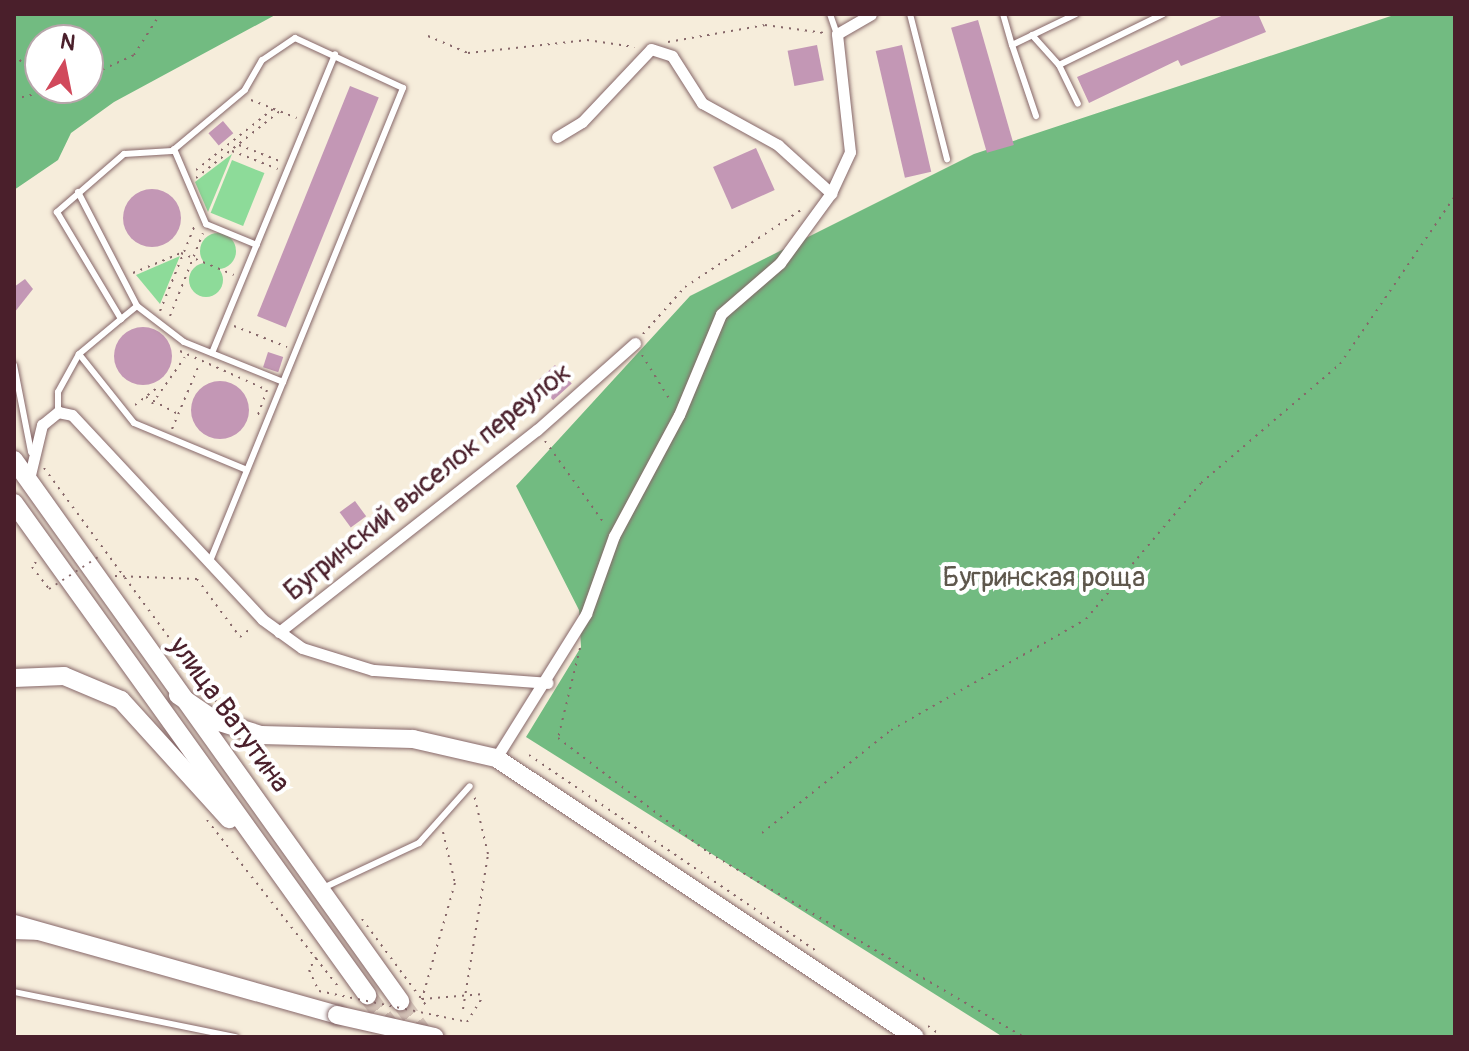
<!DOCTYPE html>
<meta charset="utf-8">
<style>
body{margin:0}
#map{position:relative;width:1469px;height:1051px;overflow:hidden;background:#f6eddb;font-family:Pangolin,sans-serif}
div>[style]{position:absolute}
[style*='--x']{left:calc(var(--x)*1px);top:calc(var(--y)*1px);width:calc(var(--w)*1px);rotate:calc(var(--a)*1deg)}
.green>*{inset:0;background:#8ddb99;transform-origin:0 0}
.round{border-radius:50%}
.forest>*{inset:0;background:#72bb81}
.building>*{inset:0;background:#c397b5;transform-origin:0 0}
.primary-tunnel>*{height:18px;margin-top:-9px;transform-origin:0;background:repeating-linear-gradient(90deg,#d4c4b8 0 18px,transparent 0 27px)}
.path>*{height:2px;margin-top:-1px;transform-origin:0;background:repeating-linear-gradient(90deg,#866769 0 2px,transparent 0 8px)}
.roads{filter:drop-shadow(0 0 2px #866769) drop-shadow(0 0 2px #866769)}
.lane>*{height:6px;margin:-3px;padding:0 3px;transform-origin:3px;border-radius:3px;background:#fff}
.street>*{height:11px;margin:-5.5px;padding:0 5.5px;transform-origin:5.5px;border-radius:5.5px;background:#fff}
.primary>*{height:18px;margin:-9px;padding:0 9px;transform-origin:9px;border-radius:9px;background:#fff}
.path-bridge>*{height:2px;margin-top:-1px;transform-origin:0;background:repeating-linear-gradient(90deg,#866769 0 2px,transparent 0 8px)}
.bridges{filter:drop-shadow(0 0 2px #866769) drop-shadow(0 0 2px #866769)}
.primary-bridge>*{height:18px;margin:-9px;padding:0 9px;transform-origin:9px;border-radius:9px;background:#fff}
span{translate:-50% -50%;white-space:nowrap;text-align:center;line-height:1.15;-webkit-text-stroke:8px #fff;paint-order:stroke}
.street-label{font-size:28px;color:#4a1f2b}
.park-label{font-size:28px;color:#5e574c}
.frame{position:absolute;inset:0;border:16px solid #4a1f2b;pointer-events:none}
.north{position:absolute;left:24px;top:24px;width:80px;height:80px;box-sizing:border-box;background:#fff;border:2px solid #b7a5aa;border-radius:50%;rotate:10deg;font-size:22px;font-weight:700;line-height:32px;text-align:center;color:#4a1f2b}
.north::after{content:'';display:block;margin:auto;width:28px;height:36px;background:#d1495b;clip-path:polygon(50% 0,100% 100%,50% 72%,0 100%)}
</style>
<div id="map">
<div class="green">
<i style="clip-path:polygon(232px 154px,208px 212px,195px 182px)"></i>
<i style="left:232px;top:160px;width:35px;height:57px;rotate:22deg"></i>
<i class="round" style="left:200px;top:233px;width:36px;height:36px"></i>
<i style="clip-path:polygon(180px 256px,160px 304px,136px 275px)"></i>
<i class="round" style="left:189px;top:263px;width:34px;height:34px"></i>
</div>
<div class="forest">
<i style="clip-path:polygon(evenodd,14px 14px,277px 14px,114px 102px,71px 133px,58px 160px,14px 190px,14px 14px,40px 40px,88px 40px,88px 88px,40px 88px,40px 40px)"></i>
<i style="clip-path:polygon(1397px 14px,1455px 14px,1455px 1037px,1003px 1037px,526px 737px,581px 647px,579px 610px,516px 486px,690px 296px,974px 154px)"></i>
</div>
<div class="building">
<i style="clip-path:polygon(1226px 14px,1258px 14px,1266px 32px,1181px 66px,1178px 60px,1089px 103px,1077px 77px)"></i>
<i style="left:978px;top:20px;width:130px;height:28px;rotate:74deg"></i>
<i style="left:817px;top:45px;width:36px;height:30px;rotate:79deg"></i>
<i style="left:902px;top:45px;width:130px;height:27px;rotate:77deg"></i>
<i style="left:350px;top:86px;width:31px;height:248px;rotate:22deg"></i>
<i style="left:223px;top:121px;width:16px;height:19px;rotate:50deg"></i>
<i style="left:756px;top:148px;width:46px;height:47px;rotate:66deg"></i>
<i class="round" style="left:123px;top:189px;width:58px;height:58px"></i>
<i style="clip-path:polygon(25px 279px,33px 289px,14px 313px,14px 287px)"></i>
<i class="round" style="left:114px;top:327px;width:58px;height:58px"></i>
<i style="left:268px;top:352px;width:16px;height:16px;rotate:18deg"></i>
<i style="left:555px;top:365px;width:25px;height:25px;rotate:48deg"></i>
<i class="round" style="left:191px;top:381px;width:58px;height:58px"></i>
<i style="left:355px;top:501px;width:19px;height:19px;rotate:54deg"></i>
</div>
<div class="primary-tunnel">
<i style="--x:367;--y:995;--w:49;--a:53.4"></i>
<i style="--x:400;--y:1001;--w:44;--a:54.2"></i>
</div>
<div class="path">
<i style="--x:428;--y:36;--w:43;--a:23"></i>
<i style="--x:468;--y:53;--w:120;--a:-6.2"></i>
<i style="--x:587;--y:40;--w:48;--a:8.5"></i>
<i style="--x:668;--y:42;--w:98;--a:-9.9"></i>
<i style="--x:765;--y:25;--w:60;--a:7.7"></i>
<i style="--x:14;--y:54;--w:38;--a:47"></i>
<i style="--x:88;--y:76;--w:51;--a:-24.5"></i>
<i style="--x:134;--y:55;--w:49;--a:-57.6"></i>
<i style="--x:14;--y:99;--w:48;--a:-13.2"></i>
<i style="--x:251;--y:100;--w:49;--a:21.4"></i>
<i style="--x:239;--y:145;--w:46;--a:21.6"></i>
<i style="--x:232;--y:151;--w:49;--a:21.4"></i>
<i style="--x:196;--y:170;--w:98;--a:-38.4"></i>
<i style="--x:196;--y:178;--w:107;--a:-38.6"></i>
<i style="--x:133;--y:273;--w:52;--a:-22.6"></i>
<i style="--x:181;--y:253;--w:57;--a:22.5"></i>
<i style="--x:160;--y:311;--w:93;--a:-67.9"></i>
<i style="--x:170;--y:316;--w:89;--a:-68.3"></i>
<i style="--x:234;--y:326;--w:57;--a:21.6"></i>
<i style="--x:643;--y:334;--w:63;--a:-48.2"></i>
<i style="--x:685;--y:287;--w:143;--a:-33.6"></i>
<i style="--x:180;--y:351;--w:95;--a:24.1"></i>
<i style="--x:267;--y:390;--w:29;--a:110"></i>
<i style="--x:642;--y:355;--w:53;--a:58.1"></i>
<i style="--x:146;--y:397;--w:36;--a:28"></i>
<i style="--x:152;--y:404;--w:57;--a:-54.9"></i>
<i style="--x:135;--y:405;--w:31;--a:-38"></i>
<i style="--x:172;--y:429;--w:69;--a:-67.1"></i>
<i style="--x:545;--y:441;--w:101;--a:54.3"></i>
<i style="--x:44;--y:468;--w:290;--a:53.6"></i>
<i style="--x:36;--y:562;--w:6;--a:129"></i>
<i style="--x:32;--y:567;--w:28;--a:52"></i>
<i style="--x:115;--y:576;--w:82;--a:2.1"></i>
<i style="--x:197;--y:579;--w:72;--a:53.4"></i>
<i style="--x:240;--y:637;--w:14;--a:-39"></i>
<i style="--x:580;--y:648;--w:93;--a:103.7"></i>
<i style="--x:558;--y:738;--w:190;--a:37.3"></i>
<i style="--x:709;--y:853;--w:365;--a:30.3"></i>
<i style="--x:529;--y:755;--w:348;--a:34.3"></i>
<i style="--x:207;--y:820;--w:215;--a:51.8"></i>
<i style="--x:443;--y:832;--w:52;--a:76.8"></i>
<i style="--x:455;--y:883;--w:121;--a:105.9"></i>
<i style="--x:422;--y:999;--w:62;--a:-4.6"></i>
<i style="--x:762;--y:833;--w:165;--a:-38.6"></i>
<i style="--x:891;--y:730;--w:224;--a:-29.6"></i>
<i style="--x:1086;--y:619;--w:178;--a:-49.8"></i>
<i style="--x:1201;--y:483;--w:183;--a:-40.6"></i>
<i style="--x:1340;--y:364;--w:204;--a:-55.6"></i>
<i style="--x:362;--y:919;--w:111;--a:53.4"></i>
<i style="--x:316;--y:957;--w:15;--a:118"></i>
<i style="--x:309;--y:970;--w:23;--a:65"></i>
<i style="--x:463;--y:1009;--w:157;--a:-80.8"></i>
<i style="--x:488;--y:854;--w:61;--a:-103.3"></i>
<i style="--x:467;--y:1022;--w:31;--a:-58"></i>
<i style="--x:928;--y:1026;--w:19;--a:36"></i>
</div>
<div class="roads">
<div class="lane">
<i style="--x:830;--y:14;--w:21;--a:71"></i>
<i style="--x:910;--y:14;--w:150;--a:75.7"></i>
<i style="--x:1003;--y:14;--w:32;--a:74"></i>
<i style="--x:1012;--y:45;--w:71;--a:-25.8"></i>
<i style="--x:1032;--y:35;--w:40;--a:48"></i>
<i style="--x:1059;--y:65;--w:116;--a:-26.1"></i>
<i style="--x:1012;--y:45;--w:75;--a:71.3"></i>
<i style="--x:1059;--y:65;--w:43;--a:64"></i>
<i style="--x:174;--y:149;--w:82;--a:66.9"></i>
<i style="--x:206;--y:224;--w:55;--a:22.4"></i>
<i style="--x:78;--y:192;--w:128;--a:62.6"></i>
<i style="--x:137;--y:306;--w:21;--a:141"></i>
<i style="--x:137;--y:306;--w:59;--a:37.5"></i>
<i style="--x:184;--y:342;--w:107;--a:22"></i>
<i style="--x:212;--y:353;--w:323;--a:-67.6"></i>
<i style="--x:14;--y:365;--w:89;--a:78.9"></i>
<i style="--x:58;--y:412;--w:20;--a:-90"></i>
<i style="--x:58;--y:392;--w:43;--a:-61.1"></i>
<i style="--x:210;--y:561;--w:511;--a:-67.8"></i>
<i style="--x:403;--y:88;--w:119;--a:-155.2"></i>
<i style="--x:295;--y:38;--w:40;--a:146"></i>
<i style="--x:262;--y:60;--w:34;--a:120"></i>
<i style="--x:245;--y:90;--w:95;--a:140.1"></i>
<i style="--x:172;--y:151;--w:48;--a:176.4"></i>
<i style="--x:124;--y:154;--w:89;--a:139.1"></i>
<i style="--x:57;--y:212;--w:125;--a:59.1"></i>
<i style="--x:121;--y:319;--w:55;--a:140.2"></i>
<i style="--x:79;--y:354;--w:88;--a:51.4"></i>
<i style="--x:134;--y:423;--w:122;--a:22.6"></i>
<i style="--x:323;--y:888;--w:106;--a:-25.1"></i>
<i style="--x:419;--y:843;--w:76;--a:-48.2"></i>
<i style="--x:14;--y:936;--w:26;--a:2"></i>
<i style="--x:14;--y:992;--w:226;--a:11.5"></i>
</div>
<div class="street">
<i style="--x:557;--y:137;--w:29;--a:-31"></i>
<i style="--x:582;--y:122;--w:100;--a:-46.6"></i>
<i style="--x:651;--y:49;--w:22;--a:18"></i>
<i style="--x:672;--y:56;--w:56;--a:57.4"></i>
<i style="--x:702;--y:103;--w:87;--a:28.9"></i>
<i style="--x:778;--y:145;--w:72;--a:42.2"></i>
<i style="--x:29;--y:479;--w:56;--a:-76.5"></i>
<i style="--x:42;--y:425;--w:21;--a:-39"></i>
<i style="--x:58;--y:412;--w:14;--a:12"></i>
<i style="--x:72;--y:415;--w:279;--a:47"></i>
<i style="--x:262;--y:619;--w:49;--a:35.9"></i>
<i style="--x:302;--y:648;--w:74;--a:17.2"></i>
<i style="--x:373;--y:670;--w:175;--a:4.2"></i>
<i style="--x:279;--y:632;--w:328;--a:-38.1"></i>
<i style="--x:537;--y:430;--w:131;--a:-41.6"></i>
<i style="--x:496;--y:758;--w:170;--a:-58"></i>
<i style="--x:586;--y:614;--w:83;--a:-70.3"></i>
<i style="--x:614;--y:536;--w:137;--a:-61.8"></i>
<i style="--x:679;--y:415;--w:109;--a:-67.4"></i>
<i style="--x:721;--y:314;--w:78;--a:-40.8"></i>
<i style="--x:780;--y:263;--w:87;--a:-53.9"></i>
<i style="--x:831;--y:193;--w:45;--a:-65.1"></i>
<i style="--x:850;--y:152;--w:119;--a:-96.3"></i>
<i style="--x:837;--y:34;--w:39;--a:-30"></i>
</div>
<div class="primary">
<i style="--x:14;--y:460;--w:665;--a:54.49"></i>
<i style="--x:14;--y:503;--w:606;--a:54.34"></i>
<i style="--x:14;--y:678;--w:50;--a:-2.3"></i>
<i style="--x:64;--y:676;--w:62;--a:22.8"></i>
<i style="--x:121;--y:700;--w:161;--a:47.8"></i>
<i style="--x:178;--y:695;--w:46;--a:34.4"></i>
<i style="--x:216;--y:721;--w:47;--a:17.3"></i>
<i style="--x:261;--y:735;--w:152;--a:1.5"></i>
<i style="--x:413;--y:739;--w:85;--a:12.9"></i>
<i style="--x:496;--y:758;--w:503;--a:33.66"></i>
<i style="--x:14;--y:924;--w:336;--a:15.7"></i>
</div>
</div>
<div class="path-bridge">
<i style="--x:49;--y:589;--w:59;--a:-33.1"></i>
<i style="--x:319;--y:991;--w:151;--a:11.8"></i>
</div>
<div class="bridges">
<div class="primary-bridge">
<i style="--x:337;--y:1015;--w:100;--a:12.7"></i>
</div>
</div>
<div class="street-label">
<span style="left:428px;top:482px;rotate:-39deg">Бугринский выселок переулок</span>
<span style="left:229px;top:715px;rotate:54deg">улица Ватутина</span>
</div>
<div class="park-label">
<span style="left:1044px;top:578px">Бугринская роща</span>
</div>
<div class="frame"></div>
<div class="north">N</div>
</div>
